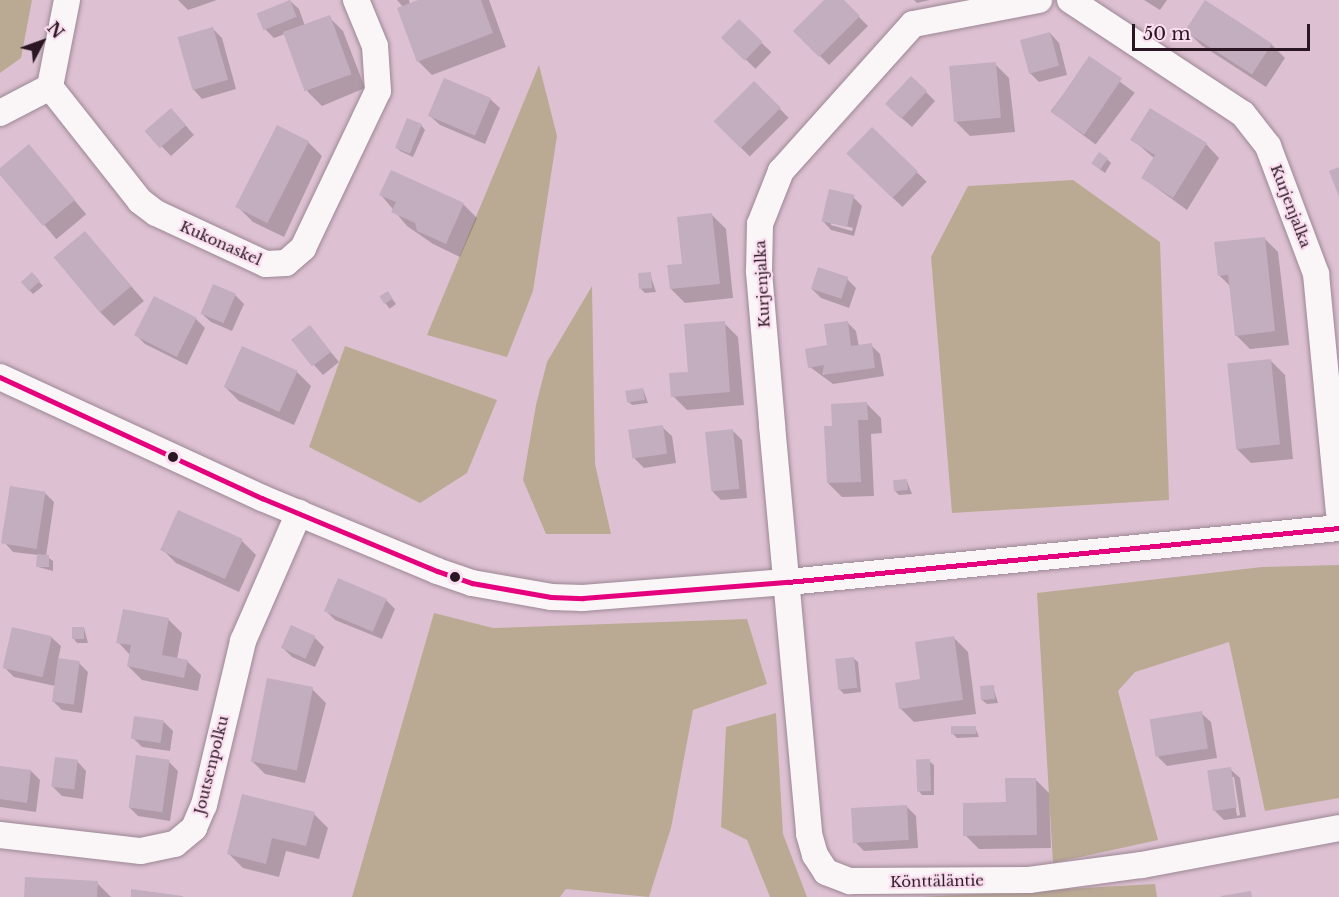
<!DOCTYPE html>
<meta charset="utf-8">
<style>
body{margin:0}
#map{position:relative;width:1339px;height:897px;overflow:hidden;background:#ddc1d2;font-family:"Libre Baskerville",serif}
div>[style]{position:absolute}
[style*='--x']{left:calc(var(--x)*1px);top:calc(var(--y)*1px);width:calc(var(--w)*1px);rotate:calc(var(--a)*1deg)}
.green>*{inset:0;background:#bbaa93}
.shadow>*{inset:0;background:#0003;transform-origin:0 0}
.building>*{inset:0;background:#c2aebf;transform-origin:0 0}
.roads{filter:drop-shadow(0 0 2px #9c8794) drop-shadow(0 0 2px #9c8794)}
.minor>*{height:26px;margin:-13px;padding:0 13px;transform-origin:13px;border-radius:13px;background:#faf6f8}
.bus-1>*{height:4.5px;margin:-2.25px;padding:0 2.25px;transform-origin:2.25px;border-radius:2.25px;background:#e5007d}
.dots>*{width:16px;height:16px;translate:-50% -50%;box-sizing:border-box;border:3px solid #fadeef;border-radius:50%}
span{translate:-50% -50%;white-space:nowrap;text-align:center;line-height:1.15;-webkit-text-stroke:4.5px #fadeef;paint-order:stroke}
.street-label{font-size:15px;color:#2b1724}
.north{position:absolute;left:12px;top:12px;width:60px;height:60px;-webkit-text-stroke:4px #fadeef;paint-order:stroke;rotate:49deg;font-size:16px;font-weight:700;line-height:24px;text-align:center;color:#2b1724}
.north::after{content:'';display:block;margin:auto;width:21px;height:27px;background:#2b1724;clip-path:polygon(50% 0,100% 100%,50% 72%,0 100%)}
.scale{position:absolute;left:1132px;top:24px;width:178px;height:27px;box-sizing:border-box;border:3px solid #2b1724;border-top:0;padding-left:8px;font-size:18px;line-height:21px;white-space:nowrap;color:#2b1724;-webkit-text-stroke:4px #fadeef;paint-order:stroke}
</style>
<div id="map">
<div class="green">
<i style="clip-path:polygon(0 0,32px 0,21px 58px,0 73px)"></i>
<i style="clip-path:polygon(539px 65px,557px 136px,533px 291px,507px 357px,427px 335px)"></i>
<i style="clip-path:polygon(1073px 180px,1160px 242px,1169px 500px,952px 513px,931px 257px,968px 186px)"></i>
<i style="clip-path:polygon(592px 286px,595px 464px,611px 534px,546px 534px,523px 480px,536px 405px,547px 362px)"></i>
<i style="clip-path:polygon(345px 346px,497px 400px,467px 473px,420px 503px,309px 447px)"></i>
<i style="clip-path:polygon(1339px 565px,1339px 798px,1265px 811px,1229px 642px,1135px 672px,1118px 691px,1158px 840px,1053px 863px,1037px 593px,1262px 567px)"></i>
<i style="clip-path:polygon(434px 613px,493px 628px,747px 619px,767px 684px,693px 710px,671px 828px,649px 897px,566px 889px,560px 897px,352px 897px)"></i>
<i style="clip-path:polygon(776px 713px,783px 834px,807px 897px,770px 897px,747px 840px,721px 827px,726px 727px)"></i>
<i style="clip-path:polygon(1155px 884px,1157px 897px,921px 897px)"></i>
</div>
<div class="shadow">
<i style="clip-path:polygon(178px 0,217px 0,188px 10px)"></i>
<i style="clip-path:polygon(289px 0,299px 9px,305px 26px,329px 17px,343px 31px,365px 88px,322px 106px,308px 92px,285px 34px,274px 38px,265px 29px)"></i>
<i style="clip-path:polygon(397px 0,409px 0,410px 5px,422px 0,489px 0,506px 47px,432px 75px,418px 61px,403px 7px)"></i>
<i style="clip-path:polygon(826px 0,842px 0,868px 26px,829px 65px,795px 31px)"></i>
<i style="clip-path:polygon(914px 0,930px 0,917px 3px)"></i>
<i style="clip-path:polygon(1144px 0,1167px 0,1160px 10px)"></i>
<i style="left:739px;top:21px;width:45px;height:23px;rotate:44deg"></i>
<i style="clip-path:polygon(213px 29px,222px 38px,236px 89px,202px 99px,193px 89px)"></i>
<i style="clip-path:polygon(1187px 31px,1271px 44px,1285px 58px,1266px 87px,1201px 45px)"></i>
<i style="clip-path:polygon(1050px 33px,1059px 43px,1067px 75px,1039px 82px,1030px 73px)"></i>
<i style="left:1090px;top:59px;width:56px;height:65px;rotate:37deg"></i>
<i style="clip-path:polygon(995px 64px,1009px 78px,1015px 132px,970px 136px,956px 122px)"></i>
<i style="left:754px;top:83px;width:49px;height:55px;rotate:45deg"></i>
<i style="clip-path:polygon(926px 92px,935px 101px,912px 127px,897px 114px)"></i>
<i style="clip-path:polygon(490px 99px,500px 108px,485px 144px,440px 125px,430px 116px)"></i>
<i style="clip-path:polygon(180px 119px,194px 135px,171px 156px,147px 131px)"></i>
<i style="clip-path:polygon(421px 125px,425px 130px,413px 157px,400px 151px,396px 147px)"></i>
<i style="left:872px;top:129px;width:76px;height:35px;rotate:44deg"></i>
<i style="clip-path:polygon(1132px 139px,1206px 144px,1219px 158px,1187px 210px,1143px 178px,1155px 159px)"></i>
<i style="clip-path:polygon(308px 142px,322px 156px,284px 237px,253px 222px,239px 208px)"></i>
<i style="left:29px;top:146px;width:89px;height:39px;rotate:50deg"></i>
<i style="clip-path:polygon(1107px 159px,1111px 163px,1105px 173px,1098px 168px)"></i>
<i style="clip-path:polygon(381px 195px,463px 204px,477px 218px,460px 257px,433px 244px,407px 226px)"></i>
<i style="clip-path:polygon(evenodd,853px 197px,862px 206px,854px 236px,831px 230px,822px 220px,853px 197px,831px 222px,853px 228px,852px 231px,831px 225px,831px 222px)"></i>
<i style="clip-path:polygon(712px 215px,726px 229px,733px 298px,685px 303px,671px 289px)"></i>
<i style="clip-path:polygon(85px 233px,144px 301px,114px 326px,100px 312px)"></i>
<i style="clip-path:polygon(1264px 238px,1278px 252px,1289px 345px,1250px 349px,1236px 335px,1231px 287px,1219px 275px)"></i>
<i style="clip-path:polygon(32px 274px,43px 286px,33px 294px,29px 290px)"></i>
<i style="clip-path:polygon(650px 274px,656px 292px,645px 293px,641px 289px)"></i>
<i style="clip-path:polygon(847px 279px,856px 288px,849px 308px,821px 298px,812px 289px)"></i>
<i style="left:387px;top:292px;width:15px;height:8px;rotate:53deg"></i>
<i style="clip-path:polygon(235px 295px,244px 304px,232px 331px,211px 322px,201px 313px)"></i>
<i style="clip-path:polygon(196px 319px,205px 328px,187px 365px,145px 344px,136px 335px)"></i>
<i style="clip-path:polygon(847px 322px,856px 331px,859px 347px,871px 345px,880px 354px,884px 376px,833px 384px,810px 367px)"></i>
<i style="clip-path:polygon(724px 323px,738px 337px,744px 405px,687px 410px,673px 396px)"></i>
<i style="clip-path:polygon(310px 327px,339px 362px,323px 375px,314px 365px)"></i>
<i style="clip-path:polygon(1271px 361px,1285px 375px,1293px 459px,1251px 463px,1237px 449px)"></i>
<i style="clip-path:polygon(297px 372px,311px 386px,294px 425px,239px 401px,225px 387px)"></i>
<i style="clip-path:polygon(643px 389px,648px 403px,632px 405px,628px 401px)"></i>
<i style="clip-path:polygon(867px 404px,881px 418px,882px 433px,871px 434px,874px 496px,842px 497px,828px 483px,833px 428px)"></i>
<i style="clip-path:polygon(662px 427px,672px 436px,676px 463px,644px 468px,635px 459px,630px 432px)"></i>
<i style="clip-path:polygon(733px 431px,742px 440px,747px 498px,721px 500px,712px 491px)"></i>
<i style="clip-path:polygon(907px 481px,912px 494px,899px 495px,895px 491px)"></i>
<i style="clip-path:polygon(45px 493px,54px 502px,46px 556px,53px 561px,53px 571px,38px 567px,38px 555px,13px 552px,4px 542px)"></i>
<i style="clip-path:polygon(179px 512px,242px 541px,256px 555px,239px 592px,176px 563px,162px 549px)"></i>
<i style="clip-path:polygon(386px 600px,395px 609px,382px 639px,335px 620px,326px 611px)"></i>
<i style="clip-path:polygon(168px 619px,182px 633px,177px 659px,187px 661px,201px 675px,198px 691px,142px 680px,128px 666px,130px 655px,118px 642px)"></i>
<i style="clip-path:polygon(84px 628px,88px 643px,77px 643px,73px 638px)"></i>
<i style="clip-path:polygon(51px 637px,61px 646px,58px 660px,79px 663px,88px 672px,82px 713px,62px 710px,53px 701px,55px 686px,14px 677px,5px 668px)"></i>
<i style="clip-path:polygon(315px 638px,324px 647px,315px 667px,292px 657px,283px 648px)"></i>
<i style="clip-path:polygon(954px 638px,968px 652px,976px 714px,914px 722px,900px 708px)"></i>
<i style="clip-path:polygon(853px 658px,858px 662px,861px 692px,844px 694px,840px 690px)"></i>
<i style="clip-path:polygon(993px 687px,998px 703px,987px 704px,982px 700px)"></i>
<i style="clip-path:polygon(312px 689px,326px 703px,305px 783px,265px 774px,251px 760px)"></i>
<i style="clip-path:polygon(1201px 713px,1211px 722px,1217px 758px,1167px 766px,1158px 757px)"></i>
<i style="clip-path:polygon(164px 722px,173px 731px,170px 751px,142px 747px,133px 738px)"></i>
<i style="clip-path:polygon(975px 727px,979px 737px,957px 738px,953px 734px)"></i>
<i style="clip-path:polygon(77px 761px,86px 771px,83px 799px,62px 796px,53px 787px)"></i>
<i style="clip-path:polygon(929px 761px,934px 765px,934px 795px,922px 795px,918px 790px)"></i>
<i style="clip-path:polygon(169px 762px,178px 771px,170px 821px,138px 816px,129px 807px)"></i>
<i style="clip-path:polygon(0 767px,31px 771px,40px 780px,36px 812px,0 807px)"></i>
<i style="clip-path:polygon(evenodd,1230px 769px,1240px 778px,1246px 817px,1224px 820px,1215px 811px,1230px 769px,1231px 777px,1234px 777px,1240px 815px,1237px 816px,1231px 777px)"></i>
<i style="clip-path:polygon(1035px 779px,1049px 793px,1051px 848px,979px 849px,965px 835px)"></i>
<i style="clip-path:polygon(907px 807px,916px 816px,918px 848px,864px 851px,854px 841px)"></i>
<i style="clip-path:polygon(314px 814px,328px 828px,319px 859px,286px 851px,279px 877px,243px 868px,229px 854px)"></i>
<i style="clip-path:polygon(97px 883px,111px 897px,25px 897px)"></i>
</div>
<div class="building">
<i style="left:290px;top:0;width:18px;height:36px;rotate:68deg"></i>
<i style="clip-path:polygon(418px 0,481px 0,493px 33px,417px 62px,397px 8px)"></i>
<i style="clip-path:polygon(824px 0,844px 0,860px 16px,819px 57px,793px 31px)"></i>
<i style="left:1205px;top:0;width:80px;height:37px;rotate:33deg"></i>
<i style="left:330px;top:15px;width:63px;height:50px;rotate:70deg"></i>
<i style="left:739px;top:19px;width:33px;height:26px;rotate:44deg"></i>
<i style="left:213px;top:27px;width:55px;height:37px;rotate:74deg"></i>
<i style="left:1050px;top:32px;width:35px;height:31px;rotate:75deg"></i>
<i style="left:1089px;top:56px;width:40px;height:68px;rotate:34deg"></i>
<i style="left:996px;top:62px;width:56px;height:47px;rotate:85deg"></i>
<i style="left:911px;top:76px;width:22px;height:38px;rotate:43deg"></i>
<i style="left:444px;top:78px;width:51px;height:41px;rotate:23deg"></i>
<i style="left:754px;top:81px;width:38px;height:57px;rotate:45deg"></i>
<i style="left:171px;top:108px;width:23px;height:35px;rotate:49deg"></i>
<i style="clip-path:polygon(1150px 108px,1207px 143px,1173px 198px,1141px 178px,1155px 155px,1130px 140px)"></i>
<i style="left:407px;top:118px;width:16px;height:32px;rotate:22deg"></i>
<i style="left:277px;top:125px;width:36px;height:92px;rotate:27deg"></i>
<i style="left:872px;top:127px;width:64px;height:37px;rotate:44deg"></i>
<i style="clip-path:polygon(29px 144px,75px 200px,43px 226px,0 175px,0 168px)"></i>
<i style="left:1099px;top:152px;width:11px;height:14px;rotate:34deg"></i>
<i style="clip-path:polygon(1339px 167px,1339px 197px,1329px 171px)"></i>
<i style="clip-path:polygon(391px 170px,464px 203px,446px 244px,417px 231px,415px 223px,391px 212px,396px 202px,379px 195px)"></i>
<i style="left:829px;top:189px;width:26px;height:33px;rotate:13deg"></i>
<i style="clip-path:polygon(712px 213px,720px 284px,670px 289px,667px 265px,682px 264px,677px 217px)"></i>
<i style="left:85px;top:231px;width:72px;height:41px;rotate:50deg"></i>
<i style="clip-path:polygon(1265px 237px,1275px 331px,1235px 336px,1228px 275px,1218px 276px,1214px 242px)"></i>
<i style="left:818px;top:267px;width:32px;height:23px;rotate:18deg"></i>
<i style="left:32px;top:272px;width:12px;height:15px;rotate:48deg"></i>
<i style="left:651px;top:272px;width:16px;height:13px;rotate:86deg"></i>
<i style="left:213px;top:284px;width:25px;height:32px;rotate:23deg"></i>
<i style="left:388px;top:291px;width:9px;height:10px;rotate:58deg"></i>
<i style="left:154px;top:296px;width:48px;height:44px;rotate:27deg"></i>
<i style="clip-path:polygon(725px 321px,730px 392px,671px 397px,669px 373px,688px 372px,684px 324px)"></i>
<i style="clip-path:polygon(848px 321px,851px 346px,872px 343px,875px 368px,822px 375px,824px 365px,808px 368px,805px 349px,827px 345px,824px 324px)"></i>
<i style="left:310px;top:325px;width:34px;height:24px;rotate:52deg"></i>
<i style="left:242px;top:346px;width:61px;height:45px;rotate:24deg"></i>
<i style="left:1271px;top:359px;width:86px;height:44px;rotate:84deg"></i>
<i style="left:643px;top:388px;width:12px;height:18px;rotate:81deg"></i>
<i style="clip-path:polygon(867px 402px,868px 420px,858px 420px,861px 482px,827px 483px,824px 426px,832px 426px,831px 404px)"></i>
<i style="left:663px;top:425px;width:29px;height:35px;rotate:82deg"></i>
<i style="left:733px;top:429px;width:60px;height:28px;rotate:84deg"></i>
<i style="left:907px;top:479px;width:11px;height:14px;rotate:85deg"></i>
<i style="left:10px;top:486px;width:36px;height:58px;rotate:9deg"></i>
<i style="left:178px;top:510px;width:71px;height:44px;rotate:24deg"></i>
<i style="clip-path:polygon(37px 554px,49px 555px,49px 567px,36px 567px)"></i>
<i style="left:338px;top:578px;width:53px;height:36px;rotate:23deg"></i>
<i style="clip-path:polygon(123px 609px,169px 618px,162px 655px,188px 660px,184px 678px,127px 666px,131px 645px,116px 643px)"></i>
<i style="left:291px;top:625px;width:27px;height:25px;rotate:24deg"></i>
<i style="left:12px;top:627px;width:41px;height:42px;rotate:13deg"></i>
<i style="left:72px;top:627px;width:12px;height:12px"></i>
<i style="clip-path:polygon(954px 636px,963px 700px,899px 709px,895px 683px,920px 679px,915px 642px)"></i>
<i style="left:854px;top:657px;width:31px;height:19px;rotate:84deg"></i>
<i style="left:58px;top:658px;width:22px;height:44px;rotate:8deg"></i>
<i style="left:267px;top:678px;width:47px;height:85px;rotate:11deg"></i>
<i style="left:994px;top:685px;width:14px;height:14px;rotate:86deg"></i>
<i style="left:1202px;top:711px;width:38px;height:53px;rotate:81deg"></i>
<i style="left:134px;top:716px;width:30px;height:23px;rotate:8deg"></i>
<i style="left:951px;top:726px;width:25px;height:8px"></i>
<i style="left:136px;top:755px;width:34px;height:53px;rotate:8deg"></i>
<i style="left:55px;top:757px;width:23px;height:30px;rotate:7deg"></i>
<i style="left:930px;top:759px;width:32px;height:14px;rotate:88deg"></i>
<i style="clip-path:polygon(0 766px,31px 770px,27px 803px,0 799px)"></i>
<i style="left:1231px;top:767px;width:41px;height:24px;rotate:82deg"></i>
<i style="clip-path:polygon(1005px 778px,1036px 778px,1037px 835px,963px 836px,963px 803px,1006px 802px)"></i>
<i style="clip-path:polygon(242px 794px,315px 812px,306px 846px,272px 838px,266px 864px,227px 854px)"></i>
<i style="left:907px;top:805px;width:35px;height:56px;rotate:87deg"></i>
<i style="clip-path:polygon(25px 877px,98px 881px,97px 897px,24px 897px)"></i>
<i style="clip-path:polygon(131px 889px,183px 896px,183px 897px,131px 897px)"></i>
<i style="clip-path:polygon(1251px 891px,1252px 897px,1221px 897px,1221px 896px)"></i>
</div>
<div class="roads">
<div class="minor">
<i style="--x:67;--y:0;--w:89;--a:101.1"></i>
<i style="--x:50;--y:87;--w:145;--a:51.7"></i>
<i style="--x:140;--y:201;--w:20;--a:37"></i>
<i style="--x:156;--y:213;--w:121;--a:24.9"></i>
<i style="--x:266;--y:264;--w:20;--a:-3"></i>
<i style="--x:286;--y:263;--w:23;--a:-41"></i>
<i style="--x:303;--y:248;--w:174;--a:-64.5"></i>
<i style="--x:378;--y:91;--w:45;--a:-93.8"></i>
<i style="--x:375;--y:46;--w:50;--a:-112.4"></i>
<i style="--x:1039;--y:0;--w:128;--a:169.2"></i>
<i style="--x:913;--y:24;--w:198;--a:131.9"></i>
<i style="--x:781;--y:171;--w:57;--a:111.6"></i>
<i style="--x:760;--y:224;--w:48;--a:91.2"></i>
<i style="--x:759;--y:272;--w:154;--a:85.1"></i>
<i style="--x:772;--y:425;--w:411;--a:84.8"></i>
<i style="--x:809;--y:834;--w:22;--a:74"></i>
<i style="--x:815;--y:855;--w:20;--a:57"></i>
<i style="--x:826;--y:872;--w:26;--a:21"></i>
<i style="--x:850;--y:881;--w:179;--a:-0.3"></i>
<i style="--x:1029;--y:880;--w:114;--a:-7.6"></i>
<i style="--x:1142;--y:865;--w:200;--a:-10.6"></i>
<i style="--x:1070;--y:0;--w:207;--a:33.4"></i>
<i style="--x:1243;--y:114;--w:41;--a:52"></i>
<i style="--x:1268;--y:146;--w:137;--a:69.4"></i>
<i style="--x:1316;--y:274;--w:239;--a:84.5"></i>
<i style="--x:0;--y:113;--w:56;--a:-27.5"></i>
<i style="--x:0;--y:377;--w:289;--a:24.8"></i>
<i style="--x:262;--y:498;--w:190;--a:22.6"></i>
<i style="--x:437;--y:571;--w:37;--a:19"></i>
<i style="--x:472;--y:583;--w:80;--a:10"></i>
<i style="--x:551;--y:597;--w:32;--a:2"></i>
<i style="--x:583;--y:598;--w:206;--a:-4.5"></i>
<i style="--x:788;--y:582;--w:554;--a:-5.6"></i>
<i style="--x:0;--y:835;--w:142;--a:6.5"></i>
<i style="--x:141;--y:851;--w:35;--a:-12"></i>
<i style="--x:175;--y:844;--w:25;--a:-40"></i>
<i style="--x:194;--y:828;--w:25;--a:-67"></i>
<i style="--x:204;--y:805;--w:169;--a:-76.6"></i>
<i style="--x:243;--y:641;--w:140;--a:-66.4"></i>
</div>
</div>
<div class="bus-1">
<i style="--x:0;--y:377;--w:289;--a:24.8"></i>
<i style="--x:262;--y:498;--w:190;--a:22.6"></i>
<i style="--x:437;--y:571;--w:37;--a:19"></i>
<i style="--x:472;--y:583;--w:80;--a:10"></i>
<i style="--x:551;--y:597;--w:32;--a:2"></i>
<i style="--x:583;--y:598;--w:206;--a:-4.5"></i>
<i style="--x:788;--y:582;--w:554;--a:-5.6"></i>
</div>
<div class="dots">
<i style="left:173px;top:457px;background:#2b1724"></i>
<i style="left:455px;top:577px;background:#2b1724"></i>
</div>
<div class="street-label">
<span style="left:1291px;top:206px;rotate:69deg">Kurjenjalka</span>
<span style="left:221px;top:243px;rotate:24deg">Kukonaskel</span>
<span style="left:762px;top:284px;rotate:-93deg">Kurjenjalka</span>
<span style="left:211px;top:765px;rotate:-76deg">Joutsenpolku</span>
<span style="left:937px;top:881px;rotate:-1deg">Könttäläntie</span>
</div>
<div class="north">N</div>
<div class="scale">50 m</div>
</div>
